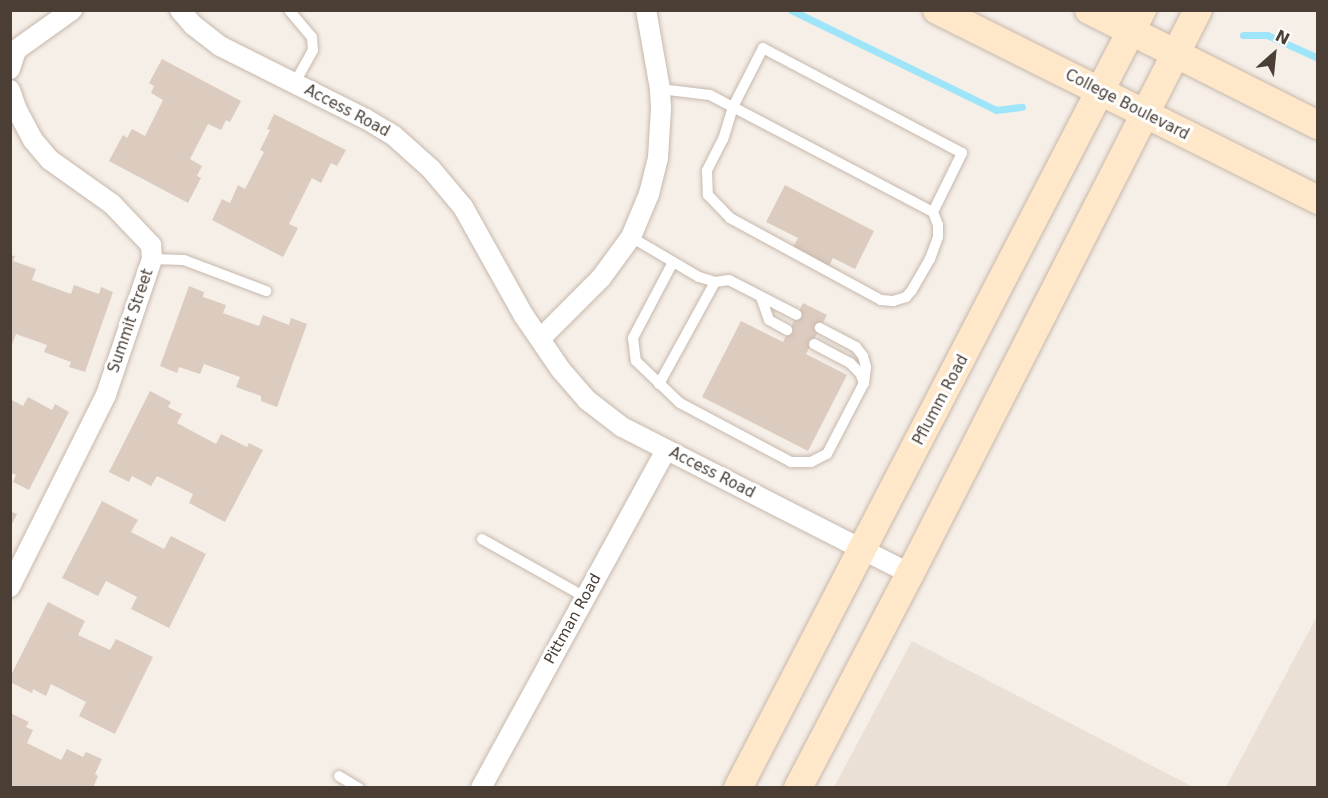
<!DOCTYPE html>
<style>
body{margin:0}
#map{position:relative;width:1328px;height:798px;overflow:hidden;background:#f6efe8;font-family:"DejaVu Sans",sans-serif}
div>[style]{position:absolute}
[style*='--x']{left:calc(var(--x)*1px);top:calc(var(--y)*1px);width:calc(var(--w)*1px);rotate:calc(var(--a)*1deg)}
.residential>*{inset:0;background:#eae0d5}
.stream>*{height:7px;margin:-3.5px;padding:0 3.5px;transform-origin:3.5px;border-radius:3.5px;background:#9ee5f9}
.building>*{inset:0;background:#dccbbf}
.roads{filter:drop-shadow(0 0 2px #c6b8ac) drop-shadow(0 0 2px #c6b8ac)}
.lane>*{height:10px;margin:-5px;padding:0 5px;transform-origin:5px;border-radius:5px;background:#fff}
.street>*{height:20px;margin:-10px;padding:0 10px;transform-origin:10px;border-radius:10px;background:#fff}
.secondary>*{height:28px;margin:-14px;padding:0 14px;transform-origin:14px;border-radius:14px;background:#ffe8c9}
span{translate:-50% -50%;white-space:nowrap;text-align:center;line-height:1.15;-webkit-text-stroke:6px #fff;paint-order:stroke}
.street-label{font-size:15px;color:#4a3e35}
.frame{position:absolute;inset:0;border:12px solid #4a3e35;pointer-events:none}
.north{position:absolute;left:1244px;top:24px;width:60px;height:60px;-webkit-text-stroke:4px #fff;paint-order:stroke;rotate:27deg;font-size:16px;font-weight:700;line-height:24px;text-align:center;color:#4a3e35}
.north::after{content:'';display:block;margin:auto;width:21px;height:27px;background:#4a3e35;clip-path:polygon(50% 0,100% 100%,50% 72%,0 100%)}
</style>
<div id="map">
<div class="residential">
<i style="clip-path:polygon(1317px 616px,1317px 787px,1226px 787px)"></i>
<i style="clip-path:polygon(912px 641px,1193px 787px,834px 787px)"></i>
</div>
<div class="stream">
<i style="--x:791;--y:10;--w:228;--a:26"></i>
<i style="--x:996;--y:110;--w:26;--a:-7"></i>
<i style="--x:1243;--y:35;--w:24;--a:0"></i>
<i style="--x:1267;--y:35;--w:56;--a:24.3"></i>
</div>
<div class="building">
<i style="clip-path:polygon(162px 59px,241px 101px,230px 122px,226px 120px,221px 130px,208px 124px,190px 159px,202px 166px,197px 176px,201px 178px,188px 203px,109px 161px,123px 135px,127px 138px,132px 129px,145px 136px,163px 100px,151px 93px,154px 86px,149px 83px)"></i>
<i style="clip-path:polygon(274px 114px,346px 150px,337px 166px,331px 163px,321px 183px,312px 178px,289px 224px,298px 228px,283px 257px,212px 220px,222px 199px,230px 203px,238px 185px,245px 189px,264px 152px,260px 150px,270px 130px,267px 129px)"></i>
<i style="clip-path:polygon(785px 185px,874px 231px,855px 269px,833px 258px,829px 266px,793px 247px,798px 238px,766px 222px)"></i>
<i style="clip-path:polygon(10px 255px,15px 256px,13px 261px,36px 269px,32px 280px,71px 294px,74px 285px,99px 294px,101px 287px,113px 292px,85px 372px,69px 367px,71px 362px,44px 352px,47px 345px,16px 334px,10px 349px)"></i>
<i style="clip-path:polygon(189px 286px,204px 292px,203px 297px,226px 305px,223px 313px,259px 326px,263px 315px,289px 325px,291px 318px,307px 324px,277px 407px,261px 401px,261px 396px,236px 387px,240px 377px,204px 364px,200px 374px,179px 367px,177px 373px,160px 366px)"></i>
<i style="clip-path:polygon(803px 303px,827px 315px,806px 354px,847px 375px,808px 451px,702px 397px,741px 321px,783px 342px)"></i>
<i style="clip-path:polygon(150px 391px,171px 402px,168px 407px,182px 414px,177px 423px,216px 444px,221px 434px,247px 447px,249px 443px,263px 450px,225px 522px,189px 503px,193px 494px,157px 476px,151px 486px,132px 476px,129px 482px,109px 472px)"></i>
<i style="clip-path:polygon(28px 397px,52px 410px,55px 404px,69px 412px,29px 490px,13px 482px,16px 475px,10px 472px,10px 399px,23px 406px)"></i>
<i style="clip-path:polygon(102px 501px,138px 520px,131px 532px,164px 549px,171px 536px,206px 554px,169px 628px,131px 609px,137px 597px,106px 581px,98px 596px,62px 578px)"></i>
<i style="clip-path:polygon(10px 511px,17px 514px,10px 528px)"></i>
<i style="clip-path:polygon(48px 602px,85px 621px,78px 635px,110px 650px,116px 639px,153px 657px,115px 734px,79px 716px,86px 702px,51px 684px,46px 696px,33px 689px,32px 693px,10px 682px,10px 677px)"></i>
<i style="clip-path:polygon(10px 713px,29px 722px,26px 727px,33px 730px,27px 743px,61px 760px,67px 749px,83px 757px,86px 752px,102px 759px,95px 774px,98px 776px,93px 788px,10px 788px)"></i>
</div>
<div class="roads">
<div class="lane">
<i style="--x:289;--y:10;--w:35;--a:50"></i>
<i style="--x:312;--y:37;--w:13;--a:86"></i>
<i style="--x:313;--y:50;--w:38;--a:119"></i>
<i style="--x:660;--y:89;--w:50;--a:6.8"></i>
<i style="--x:710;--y:95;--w:26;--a:28"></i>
<i style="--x:733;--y:107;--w:226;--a:27.7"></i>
<i style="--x:933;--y:212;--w:66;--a:-63.8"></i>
<i style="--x:962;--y:153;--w:225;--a:-152.2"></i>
<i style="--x:763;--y:48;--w:66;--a:117"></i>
<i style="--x:733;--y:107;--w:34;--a:107"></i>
<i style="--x:723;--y:139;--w:36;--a:117"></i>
<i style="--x:707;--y:171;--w:24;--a:88"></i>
<i style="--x:708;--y:195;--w:32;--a:46"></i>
<i style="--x:730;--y:218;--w:172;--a:28.5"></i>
<i style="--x:881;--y:300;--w:12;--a:5"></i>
<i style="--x:893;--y:301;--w:14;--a:-17"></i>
<i style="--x:906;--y:297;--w:9;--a:-49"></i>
<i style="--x:912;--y:290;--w:36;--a:-60"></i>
<i style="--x:930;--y:259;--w:23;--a:-70"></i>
<i style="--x:938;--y:237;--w:12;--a:-90"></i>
<i style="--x:938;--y:225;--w:14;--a:-111"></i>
<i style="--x:631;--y:237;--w:79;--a:30.5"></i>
<i style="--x:699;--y:277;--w:17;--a:17"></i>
<i style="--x:715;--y:282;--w:14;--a:-8"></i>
<i style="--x:729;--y:280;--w:76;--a:27.2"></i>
<i style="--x:152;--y:259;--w:32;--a:2"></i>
<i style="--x:184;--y:260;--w:88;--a:20.7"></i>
<i style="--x:673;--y:262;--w:86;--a:117.8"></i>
<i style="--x:633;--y:338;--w:23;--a:83"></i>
<i style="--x:636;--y:361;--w:61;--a:43.7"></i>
<i style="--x:680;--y:403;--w:126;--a:28"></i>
<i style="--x:791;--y:462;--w:20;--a:0"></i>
<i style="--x:811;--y:462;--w:18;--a:-27"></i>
<i style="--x:827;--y:454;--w:80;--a:-62.5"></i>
<i style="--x:864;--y:383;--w:16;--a:-83"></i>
<i style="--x:866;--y:367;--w:11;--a:-105"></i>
<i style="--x:863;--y:356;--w:11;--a:-128"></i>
<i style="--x:856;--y:347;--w:41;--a:-152.2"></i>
<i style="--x:761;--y:297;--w:24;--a:71"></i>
<i style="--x:769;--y:320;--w:21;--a:29"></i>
<i style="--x:814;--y:344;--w:41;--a:27.8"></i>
<i style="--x:850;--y:363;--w:14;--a:45"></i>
<i style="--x:860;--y:373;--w:11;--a:68"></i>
<i style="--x:659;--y:384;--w:116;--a:-61.2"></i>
<i style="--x:482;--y:539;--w:118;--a:29.4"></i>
<i style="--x:339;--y:776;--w:23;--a:31"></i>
</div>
<div class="street">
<i style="--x:180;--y:10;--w:20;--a:49"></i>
<i style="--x:193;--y:25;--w:34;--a:38"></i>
<i style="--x:220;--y:46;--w:163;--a:26.6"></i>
<i style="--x:366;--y:119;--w:31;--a:31"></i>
<i style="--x:393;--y:135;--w:51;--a:41.8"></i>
<i style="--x:431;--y:169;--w:50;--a:49.9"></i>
<i style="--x:463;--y:207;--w:125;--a:60.8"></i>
<i style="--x:524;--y:316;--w:65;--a:55.6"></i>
<i style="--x:561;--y:370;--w:40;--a:49"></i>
<i style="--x:587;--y:400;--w:44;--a:37.6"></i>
<i style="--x:622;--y:427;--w:323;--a:27"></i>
<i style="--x:16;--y:50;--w:69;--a:-35.5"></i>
<i style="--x:10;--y:69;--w:20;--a:-72"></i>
<i style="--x:10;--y:90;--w:21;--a:71"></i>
<i style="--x:17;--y:110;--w:34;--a:62"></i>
<i style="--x:33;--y:140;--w:26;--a:50"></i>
<i style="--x:50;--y:160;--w:76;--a:35.4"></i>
<i style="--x:112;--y:204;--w:57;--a:46.4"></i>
<i style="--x:151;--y:245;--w:14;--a:86"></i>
<i style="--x:152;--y:259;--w:144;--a:108.7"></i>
<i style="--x:106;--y:395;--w:215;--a:116.6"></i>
<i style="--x:541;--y:338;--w:85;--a:-45"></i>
<i style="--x:601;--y:278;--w:51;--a:-53.8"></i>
<i style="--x:631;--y:237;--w:47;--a:-67.3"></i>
<i style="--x:649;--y:194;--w:37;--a:-76"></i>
<i style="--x:658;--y:158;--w:49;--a:-86.5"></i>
<i style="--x:661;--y:109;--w:20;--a:-93"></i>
<i style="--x:660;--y:89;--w:80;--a:-100"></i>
<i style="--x:481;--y:788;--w:385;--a:-61.3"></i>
</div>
<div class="secondary">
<i style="--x:937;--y:10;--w:426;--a:26.5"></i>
<i style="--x:1089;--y:10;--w:256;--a:26.7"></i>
<i style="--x:738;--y:788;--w:877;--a:-62.56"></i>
<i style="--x:798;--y:788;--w:242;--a:-62.4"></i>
<i style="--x:910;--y:574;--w:633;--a:-62.95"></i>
</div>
</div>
<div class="street-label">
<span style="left:1127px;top:105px;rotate:27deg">College Boulevard</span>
<span style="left:347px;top:111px;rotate:28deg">Access Road</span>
<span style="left:131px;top:321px;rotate:-71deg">Summit Street</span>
<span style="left:941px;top:400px;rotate:-62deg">Pflumm Road</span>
<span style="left:712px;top:473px;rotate:27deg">Access Road</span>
<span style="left:573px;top:619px;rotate:-61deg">Pittman Road</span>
</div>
<div class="frame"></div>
<div class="north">N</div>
</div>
